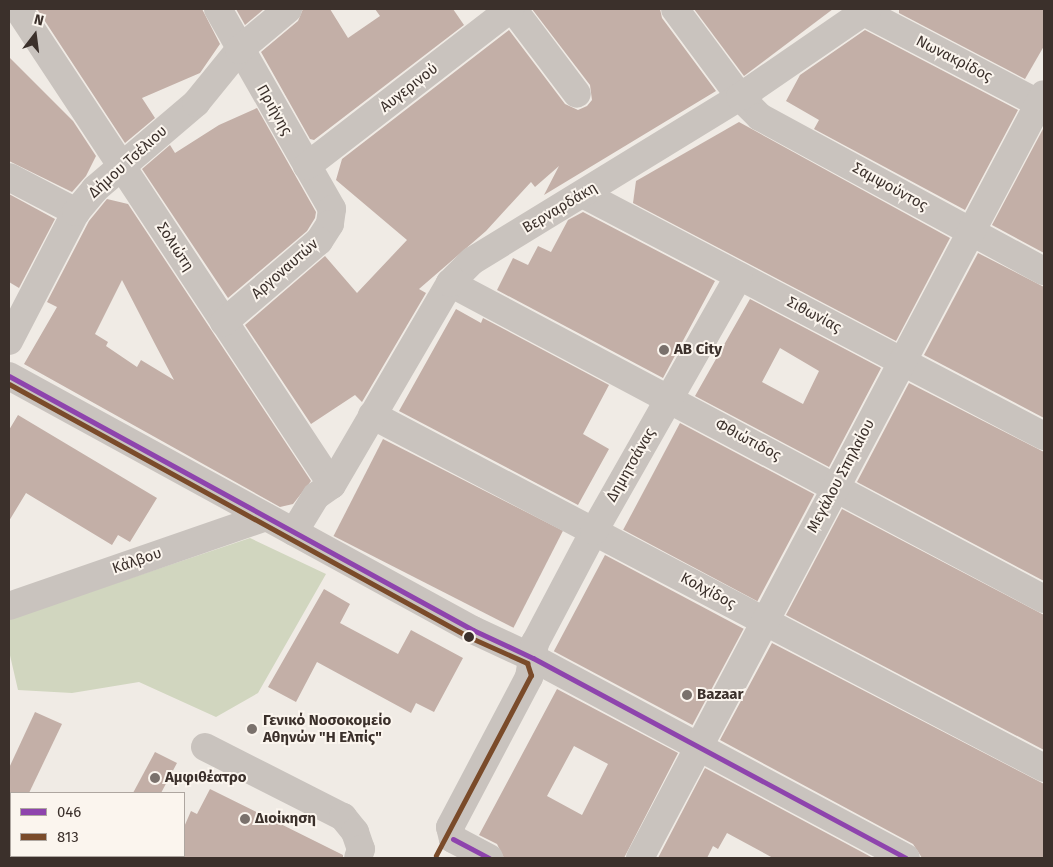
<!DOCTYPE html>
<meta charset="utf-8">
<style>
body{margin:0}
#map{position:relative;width:1053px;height:867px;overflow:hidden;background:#f0ebe5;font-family:"Fira Sans",sans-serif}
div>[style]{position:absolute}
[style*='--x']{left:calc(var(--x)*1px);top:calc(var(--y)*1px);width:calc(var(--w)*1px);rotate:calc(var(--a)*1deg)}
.green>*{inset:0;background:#d1d6bf}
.building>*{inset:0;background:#c3afa7;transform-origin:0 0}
.minor>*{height:28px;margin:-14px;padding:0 14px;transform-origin:14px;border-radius:14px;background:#c9c3be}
.bus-1>*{height:5px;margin:-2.5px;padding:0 2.5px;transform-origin:2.5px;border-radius:2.5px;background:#8e44ad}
.bus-2>*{height:5px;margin:-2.5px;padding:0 2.5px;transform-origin:2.5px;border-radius:2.5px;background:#7a4b2a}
.dots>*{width:14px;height:14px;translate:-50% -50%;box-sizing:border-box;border:2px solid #fbf5ee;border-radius:50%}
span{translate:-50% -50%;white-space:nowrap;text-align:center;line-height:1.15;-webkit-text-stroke:4px #fbf5ee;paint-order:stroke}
.street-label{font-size:15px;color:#3b302b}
.poi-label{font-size:15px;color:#3b302b;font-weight:700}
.left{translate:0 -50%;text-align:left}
.frame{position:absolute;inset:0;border:10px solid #3b302b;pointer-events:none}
.legend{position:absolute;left:10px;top:792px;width:175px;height:65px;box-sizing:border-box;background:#fbf5ee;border:1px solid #aea6a0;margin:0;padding:6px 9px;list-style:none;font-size:15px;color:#3b302b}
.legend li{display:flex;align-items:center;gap:10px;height:25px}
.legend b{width:25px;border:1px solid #aea6a0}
.north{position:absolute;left:10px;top:10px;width:50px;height:50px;-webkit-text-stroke:4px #fbf5ee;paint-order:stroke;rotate:15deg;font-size:14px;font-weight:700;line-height:20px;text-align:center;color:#3b302b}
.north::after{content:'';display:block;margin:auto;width:18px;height:22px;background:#3b302b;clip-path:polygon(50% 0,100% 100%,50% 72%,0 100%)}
</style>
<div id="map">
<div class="green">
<i style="clip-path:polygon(250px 538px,326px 574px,258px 693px,216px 717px,139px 682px,72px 693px,18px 690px,9px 651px,9px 619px)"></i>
</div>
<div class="building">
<i style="clip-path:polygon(37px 9px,202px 9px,220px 44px,200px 73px,142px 98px,155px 118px,125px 143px)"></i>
<i style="clip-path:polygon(236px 9px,264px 9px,245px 25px)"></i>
<i style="clip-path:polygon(303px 9px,330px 9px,348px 38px,380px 16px,375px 9px,453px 9px,464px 25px,314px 140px,310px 139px,261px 52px,298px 21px)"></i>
<i style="clip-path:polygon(532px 9px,660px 9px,662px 18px,716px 91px,544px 195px,559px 166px,535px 187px,531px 182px,486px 231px,419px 289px,426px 293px,362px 402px,355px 395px,311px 424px,245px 325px,325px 256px,357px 293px,407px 240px,336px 180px,342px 159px,509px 30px,565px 104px,578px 110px,587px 106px,592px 100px,590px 85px)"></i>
<i style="clip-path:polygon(694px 9px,833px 9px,744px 76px)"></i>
<i style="clip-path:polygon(899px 9px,1044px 9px,1044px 46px,1025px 79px,899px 13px)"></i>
<i style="clip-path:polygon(865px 30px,1018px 110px,965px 210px,814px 129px,819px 120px,786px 101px,800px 75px)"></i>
<i style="clip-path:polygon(9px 57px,73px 121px,96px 156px,86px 176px,72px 192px,9px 161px)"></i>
<i style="clip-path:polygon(257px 108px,316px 212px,315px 218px,307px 231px,228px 298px,142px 169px,170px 145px,175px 153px,219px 125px)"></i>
<i style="clip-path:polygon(739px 122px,950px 238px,896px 341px,633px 203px,636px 181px)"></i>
<i style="clip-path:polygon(1044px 127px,1044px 253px,992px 225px)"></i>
<i style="clip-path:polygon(9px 194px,55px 219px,19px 288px,9px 282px)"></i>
<i style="clip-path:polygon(evenodd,107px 199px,128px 204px,311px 481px,293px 504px,280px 507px,24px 364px,57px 307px,47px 302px,89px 221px,107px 199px,122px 280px,155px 344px,174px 380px,141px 360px,137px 367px,106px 346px,108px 342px,95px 334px,122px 280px)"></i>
<i style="clip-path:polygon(583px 212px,715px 281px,663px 378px,497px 290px,513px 258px,528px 265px,538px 246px,551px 252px,568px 220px)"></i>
<i style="clip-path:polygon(978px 253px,1044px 287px,1044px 418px,924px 355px)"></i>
<i style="clip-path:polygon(evenodd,750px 299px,881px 368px,829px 467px,695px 396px,750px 299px,780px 348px,819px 371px,803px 404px,762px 382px,780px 348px)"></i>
<i style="clip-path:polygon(456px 309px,481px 323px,483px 318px,609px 385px,583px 434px,609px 449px,578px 505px,399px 411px)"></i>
<i style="clip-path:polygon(909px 383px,1044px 452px,1044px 581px,857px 482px)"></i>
<i style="clip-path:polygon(18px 415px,157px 498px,130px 542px,118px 535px,112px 545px,26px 493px,9px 521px,9px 430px)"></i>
<i style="left:680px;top:423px;width:152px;height:121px;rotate:28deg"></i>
<i style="left:383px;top:439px;width:202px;height:109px;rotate:27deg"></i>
<i style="clip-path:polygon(842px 509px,1044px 615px,1044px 750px,786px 615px)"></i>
<i style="left:605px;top:555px;width:157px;height:109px;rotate:28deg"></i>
<i style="clip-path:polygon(324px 589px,350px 604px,340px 623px,398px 654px,411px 630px,463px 658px,434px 712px,416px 703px,411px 713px,317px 662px,296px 702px,268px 687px)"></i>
<i style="clip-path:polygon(772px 643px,1044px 784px,1044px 858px,922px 858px,913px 844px,720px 740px)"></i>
<i style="clip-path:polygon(evenodd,557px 689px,678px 753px,624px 858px,504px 858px,497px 844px,479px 835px,557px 689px,574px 746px,608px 764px,582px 815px,547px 796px,574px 746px)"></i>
<i style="clip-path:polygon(35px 712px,62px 724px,29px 793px,9px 793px,9px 768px)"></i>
<i style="clip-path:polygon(155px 752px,177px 763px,161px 793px,133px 793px)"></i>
<i style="clip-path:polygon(705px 768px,873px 858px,773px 858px,727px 833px,718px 849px,713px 846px,707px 858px,658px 858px)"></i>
<i style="clip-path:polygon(210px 789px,343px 855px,343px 858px,184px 858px,184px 827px,191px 811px,197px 814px)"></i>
</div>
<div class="minor">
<i style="--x:18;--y:9;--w:570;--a:56.59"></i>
<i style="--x:218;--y:9;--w:230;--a:60.3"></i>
<i style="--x:332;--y:209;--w:15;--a:98"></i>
<i style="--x:330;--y:224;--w:20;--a:123"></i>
<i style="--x:319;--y:241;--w:125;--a:139.5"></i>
<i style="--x:513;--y:9;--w:106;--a:53"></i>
<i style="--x:675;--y:9;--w:109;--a:53.5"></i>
<i style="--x:740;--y:97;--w:28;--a:45"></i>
<i style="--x:760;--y:117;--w:323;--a:28.5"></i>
<i style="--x:864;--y:12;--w:203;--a:27.6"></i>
<i style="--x:307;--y:166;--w:257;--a:-37.7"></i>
<i style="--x:9;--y:177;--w:76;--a:27.6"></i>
<i style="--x:583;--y:194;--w:521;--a:27.7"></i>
<i style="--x:450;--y:283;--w:673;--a:28.01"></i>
<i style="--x:9;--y:341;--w:145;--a:-62.6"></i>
<i style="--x:76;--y:212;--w:30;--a:-50"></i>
<i style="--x:95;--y:189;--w:133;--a:-40.4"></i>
<i style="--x:196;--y:103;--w:68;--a:-50.9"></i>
<i style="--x:239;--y:50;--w:64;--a:-39.9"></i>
<i style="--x:9;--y:376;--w:529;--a:28.7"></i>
<i style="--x:473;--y:630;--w:66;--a:25"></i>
<i style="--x:533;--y:658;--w:423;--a:28.2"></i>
<i style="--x:372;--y:415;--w:759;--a:27.71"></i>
<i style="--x:294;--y:532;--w:42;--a:-58.6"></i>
<i style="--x:316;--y:496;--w:19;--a:-35"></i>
<i style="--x:332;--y:485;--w:234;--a:-59.7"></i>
<i style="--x:450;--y:283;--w:31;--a:-45"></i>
<i style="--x:472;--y:261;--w:314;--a:-31.5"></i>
<i style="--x:740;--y:97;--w:155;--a:-34.5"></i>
<i style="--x:9;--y:606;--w:272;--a:-19.1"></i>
<i style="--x:205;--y:747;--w:155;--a:26.9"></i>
<i style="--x:343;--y:817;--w:19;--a:51"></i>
<i style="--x:355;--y:832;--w:18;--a:71"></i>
<i style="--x:361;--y:849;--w:9;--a:108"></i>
<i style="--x:453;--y:839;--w:12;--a:-104"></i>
<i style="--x:450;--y:827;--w:170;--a:-62.2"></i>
<i style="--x:529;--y:677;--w:35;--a:-80"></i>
<i style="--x:535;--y:643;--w:127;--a:-62.2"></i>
<i style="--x:594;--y:531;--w:293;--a:-60.4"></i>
<i style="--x:453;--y:839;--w:41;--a:27.8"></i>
<i style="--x:640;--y:858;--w:864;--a:-62.13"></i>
</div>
<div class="bus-1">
<i style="--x:9;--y:376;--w:529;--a:28.7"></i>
<i style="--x:473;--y:630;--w:66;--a:25"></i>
<i style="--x:533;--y:658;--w:423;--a:28.2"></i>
<i style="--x:453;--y:839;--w:41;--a:27.8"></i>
</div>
<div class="bus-2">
<i style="--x:9;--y:384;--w:525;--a:28.81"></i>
<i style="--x:469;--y:637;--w:64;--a:24.1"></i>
<i style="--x:527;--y:663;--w:13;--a:72"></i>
<i style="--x:531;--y:675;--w:204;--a:117.8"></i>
</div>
<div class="dots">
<i style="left:664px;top:350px;background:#7a716c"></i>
<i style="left:469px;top:637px;background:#3b302b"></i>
<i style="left:687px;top:695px;background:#7a716c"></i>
<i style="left:252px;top:729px;background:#7a716c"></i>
<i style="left:155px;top:778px;background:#7a716c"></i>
<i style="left:245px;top:819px;background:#7a716c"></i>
</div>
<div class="street-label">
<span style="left:954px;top:59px;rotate:27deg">Νωνακρίδος</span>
<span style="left:409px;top:88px;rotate:-38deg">Αυγερινού</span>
<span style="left:274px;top:110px;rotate:60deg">Πριήνης</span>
<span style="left:128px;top:162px;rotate:-42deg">Δήμου Τσέλιου</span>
<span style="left:890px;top:187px;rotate:29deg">Σαμψούντος</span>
<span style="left:560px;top:208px;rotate:-31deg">Βερναρδάκη</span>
<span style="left:175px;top:247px;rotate:57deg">Σολιώτη</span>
<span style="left:285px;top:269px;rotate:-41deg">Αργοναυτών</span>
<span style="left:814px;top:315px;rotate:28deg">Σιθωνίας</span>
<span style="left:748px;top:440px;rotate:28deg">Φθιώτιδος</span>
<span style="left:631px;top:465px;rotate:-60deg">Δημητσάνας</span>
<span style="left:841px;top:476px;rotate:-62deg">Μεγάλου Σπηλαίου</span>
<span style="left:137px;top:561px;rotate:-19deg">Κάλβου</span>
<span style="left:708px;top:591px;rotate:28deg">Κολχίδος</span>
</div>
<div class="poi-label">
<span class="left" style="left:674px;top:350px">ΑΒ City</span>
<span class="left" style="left:697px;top:695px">Bazaar</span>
<span class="left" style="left:263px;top:729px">Γενικό Νοσοκομείο<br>Αθηνών "Η Ελπίς"</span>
<span class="left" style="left:165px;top:778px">Αμφιθέατρο</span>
<span class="left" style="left:255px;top:819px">Διοίκηση</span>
</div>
<div class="frame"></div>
<ul class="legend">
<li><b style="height:6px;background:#8e44ad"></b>046</li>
<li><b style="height:6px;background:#7a4b2a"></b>813</li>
</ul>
<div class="north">N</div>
</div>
